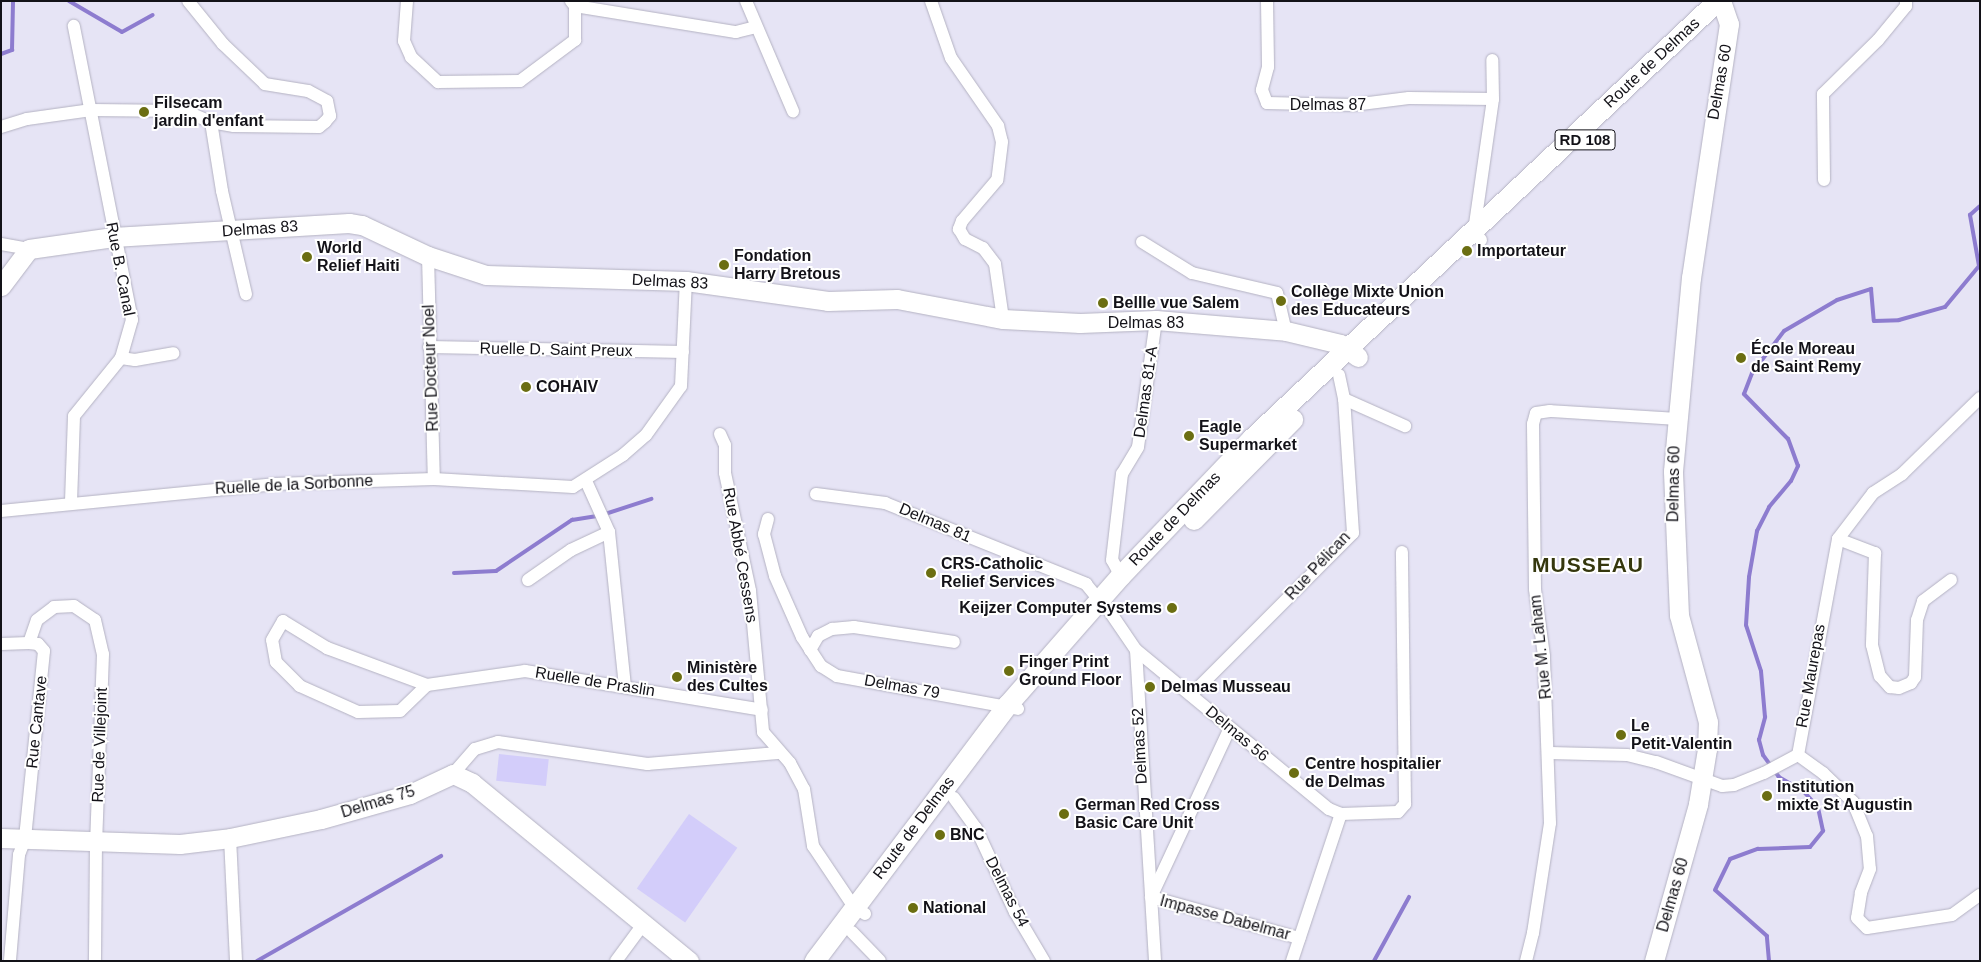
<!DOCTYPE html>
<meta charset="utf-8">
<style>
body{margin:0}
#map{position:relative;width:1981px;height:962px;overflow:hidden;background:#e6e4f5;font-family:Arial,sans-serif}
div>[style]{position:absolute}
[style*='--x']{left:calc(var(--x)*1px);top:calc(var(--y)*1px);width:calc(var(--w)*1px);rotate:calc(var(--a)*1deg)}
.green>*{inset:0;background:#d3cdfa;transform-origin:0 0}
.stream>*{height:4px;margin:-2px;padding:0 2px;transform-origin:2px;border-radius:2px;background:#8d7ccf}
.roads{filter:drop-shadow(0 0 1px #b4b2c2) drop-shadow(0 0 1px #b4b2c2)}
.street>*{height:12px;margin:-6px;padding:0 6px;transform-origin:6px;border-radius:6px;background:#fff}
.secondary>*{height:19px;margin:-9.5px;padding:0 9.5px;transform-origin:9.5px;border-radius:9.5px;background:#fff}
.primary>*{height:20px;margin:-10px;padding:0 10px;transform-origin:10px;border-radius:10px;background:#fff}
.dots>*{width:14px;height:14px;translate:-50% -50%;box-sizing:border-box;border:2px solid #fff;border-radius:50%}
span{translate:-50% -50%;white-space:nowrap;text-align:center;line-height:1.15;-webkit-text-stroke:4px #fff;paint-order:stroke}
.shield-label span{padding:1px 4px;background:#fff;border:1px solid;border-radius:4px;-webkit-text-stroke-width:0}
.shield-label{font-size:15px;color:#131218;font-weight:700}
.street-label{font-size:16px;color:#131218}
.poi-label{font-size:16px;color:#131218;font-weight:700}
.left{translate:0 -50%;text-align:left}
.right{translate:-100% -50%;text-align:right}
.district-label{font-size:21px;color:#35370e;font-weight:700;letter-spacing:1px}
.frame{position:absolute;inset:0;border:2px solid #131218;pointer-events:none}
</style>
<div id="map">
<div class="green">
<i style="left:499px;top:754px;width:50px;height:27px;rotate:6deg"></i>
<i style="left:689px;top:814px;width:59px;height:91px;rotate:35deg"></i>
</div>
<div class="stream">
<i style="--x:69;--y:1;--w:61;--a:30.3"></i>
<i style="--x:122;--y:32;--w:35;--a:-29"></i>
<i style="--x:1;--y:54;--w:12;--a:-20"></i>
<i style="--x:12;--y:50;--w:49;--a:-88.8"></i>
<i style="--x:454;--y:573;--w:42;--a:-2.7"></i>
<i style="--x:496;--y:571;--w:92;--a:-33.9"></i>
<i style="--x:572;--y:520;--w:30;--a:-9"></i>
<i style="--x:602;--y:515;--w:52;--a:-18.1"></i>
<i style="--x:257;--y:961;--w:212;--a:-29.7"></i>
<i style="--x:1374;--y:961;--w:73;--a:-61.3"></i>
<i style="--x:1769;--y:961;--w:25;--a:-95"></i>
<i style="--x:1767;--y:936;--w:69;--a:-138.5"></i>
<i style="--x:1715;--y:890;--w:34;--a:-64"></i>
<i style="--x:1730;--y:859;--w:30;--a:-20"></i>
<i style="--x:1758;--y:849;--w:52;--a:-2.2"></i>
<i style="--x:1810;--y:847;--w:21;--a:-51"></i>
<i style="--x:1823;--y:831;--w:25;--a:-102"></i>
<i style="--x:1818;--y:807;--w:22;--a:-133"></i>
<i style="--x:1803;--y:791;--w:28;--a:-150"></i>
<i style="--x:1779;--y:777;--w:27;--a:-126"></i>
<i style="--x:1763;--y:755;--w:16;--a:-105"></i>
<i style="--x:1759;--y:740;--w:24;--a:-75"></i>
<i style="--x:1765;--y:717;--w:46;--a:-95"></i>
<i style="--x:1761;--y:671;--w:48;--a:-108.1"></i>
<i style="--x:1746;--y:625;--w:48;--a:-86.4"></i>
<i style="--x:1749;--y:577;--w:47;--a:-80.1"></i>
<i style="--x:1757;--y:531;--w:27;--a:-63"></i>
<i style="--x:1769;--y:507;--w:34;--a:-50"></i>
<i style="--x:1791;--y:481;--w:17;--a:-65"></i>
<i style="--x:1798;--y:466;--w:29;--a:-110"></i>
<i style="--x:1788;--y:439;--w:63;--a:-134.4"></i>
<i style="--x:1744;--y:394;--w:22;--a:-69"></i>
<i style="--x:1752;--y:373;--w:53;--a:-52.7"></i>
<i style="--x:1784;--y:331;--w:61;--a:-30.3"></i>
<i style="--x:1837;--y:300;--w:36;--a:-18"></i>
<i style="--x:1871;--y:289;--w:32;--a:85"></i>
<i style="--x:1874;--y:321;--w:25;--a:-2"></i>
<i style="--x:1899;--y:320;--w:48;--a:-15.8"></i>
<i style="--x:1945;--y:307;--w:53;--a:-50.3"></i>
<i style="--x:1979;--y:266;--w:52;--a:-100"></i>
<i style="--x:1970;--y:215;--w:13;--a:-42"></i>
</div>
<div class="roads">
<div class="street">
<i style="--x:407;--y:1;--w:40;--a:94.3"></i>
<i style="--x:404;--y:41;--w:17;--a:66"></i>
<i style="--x:411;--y:57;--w:37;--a:43"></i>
<i style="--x:438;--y:82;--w:82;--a:-0.7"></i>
<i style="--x:520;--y:81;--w:69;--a:-36.7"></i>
<i style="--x:575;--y:40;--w:34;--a:-90"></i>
<i style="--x:571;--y:1;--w:6;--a:51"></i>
<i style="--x:575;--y:6;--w:163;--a:9.2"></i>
<i style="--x:736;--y:32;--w:21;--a:-14"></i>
<i style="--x:746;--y:1;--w:120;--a:66.9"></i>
<i style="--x:931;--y:1;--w:60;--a:70.7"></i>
<i style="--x:951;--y:58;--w:83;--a:55.3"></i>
<i style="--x:998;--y:126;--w:16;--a:76"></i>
<i style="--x:1002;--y:142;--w:38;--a:97"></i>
<i style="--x:997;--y:180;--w:54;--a:130.5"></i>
<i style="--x:962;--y:221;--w:9;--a:111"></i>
<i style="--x:959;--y:229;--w:12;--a:59"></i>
<i style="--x:965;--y:239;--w:20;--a:27"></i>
<i style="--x:983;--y:248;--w:20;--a:53"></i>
<i style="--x:995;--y:264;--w:56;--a:81.7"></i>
<i style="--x:1267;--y:1;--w:66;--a:89.1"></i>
<i style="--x:1268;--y:67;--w:24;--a:105"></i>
<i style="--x:1262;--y:90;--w:14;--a:69"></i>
<i style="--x:1267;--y:103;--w:86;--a:1.3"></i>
<i style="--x:1353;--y:105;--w:56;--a:-7.1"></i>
<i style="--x:1409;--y:98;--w:84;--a:0.7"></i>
<i style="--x:211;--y:122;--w:70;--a:80.9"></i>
<i style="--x:222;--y:191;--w:106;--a:76.9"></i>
<i style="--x:1;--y:127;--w:27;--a:-17"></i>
<i style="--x:27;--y:119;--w:65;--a:-8"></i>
<i style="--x:91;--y:110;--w:94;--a:0.6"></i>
<i style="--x:185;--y:111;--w:28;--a:23"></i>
<i style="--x:211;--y:122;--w:23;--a:10"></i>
<i style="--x:234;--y:126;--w:85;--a:0.7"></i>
<i style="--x:319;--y:127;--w:8;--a:-40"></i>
<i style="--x:325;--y:122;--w:8;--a:-50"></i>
<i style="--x:330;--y:116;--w:15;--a:-101"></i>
<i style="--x:327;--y:101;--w:21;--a:-152"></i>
<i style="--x:308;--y:91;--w:44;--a:-170.8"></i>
<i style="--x:265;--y:84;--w:58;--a:-136.4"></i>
<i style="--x:223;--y:44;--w:55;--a:-129.1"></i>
<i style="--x:1824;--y:180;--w:86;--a:-90.7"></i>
<i style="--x:1823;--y:94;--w:77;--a:-44.5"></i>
<i style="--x:1878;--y:40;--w:44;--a:-50.5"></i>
<i style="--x:1906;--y:6;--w:5;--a:-90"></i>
<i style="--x:1481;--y:240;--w:11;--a:-128"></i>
<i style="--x:1474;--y:231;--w:133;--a:-81.8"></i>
<i style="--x:1493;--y:99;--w:39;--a:-91"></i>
<i style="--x:1142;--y:242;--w:59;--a:31.8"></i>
<i style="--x:1192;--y:273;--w:87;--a:13.2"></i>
<i style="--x:1277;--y:293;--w:39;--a:77"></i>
<i style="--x:1;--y:244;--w:28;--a:10"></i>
<i style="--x:428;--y:256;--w:223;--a:88.5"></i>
<i style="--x:429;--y:347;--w:254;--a:1.1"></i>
<i style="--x:121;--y:358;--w:14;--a:8"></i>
<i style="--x:135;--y:360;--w:39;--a:-10"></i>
<i style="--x:1339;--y:375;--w:25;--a:78"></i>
<i style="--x:1344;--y:399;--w:67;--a:23.9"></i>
<i style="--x:720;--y:434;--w:12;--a:66"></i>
<i style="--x:725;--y:445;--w:28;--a:90"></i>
<i style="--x:725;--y:473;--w:121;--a:78"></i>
<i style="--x:750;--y:591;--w:142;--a:84.7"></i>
<i style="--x:763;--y:732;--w:41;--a:48.9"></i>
<i style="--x:790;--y:763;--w:30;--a:62"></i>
<i style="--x:804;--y:789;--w:58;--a:81"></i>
<i style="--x:813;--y:846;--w:73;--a:56.1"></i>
<i style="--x:854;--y:907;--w:13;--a:32"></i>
<i style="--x:586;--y:481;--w:56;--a:65.7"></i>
<i style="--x:609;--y:532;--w:156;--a:84.1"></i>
<i style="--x:816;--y:494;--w:70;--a:7.4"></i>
<i style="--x:885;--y:503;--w:217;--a:21.9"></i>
<i style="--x:1086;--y:584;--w:21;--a:51"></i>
<i style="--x:71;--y:502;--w:86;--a:-88"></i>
<i style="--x:74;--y:416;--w:75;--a:-51"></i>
<i style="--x:121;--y:358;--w:40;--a:-74"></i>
<i style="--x:132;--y:320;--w:300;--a:-101.2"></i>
<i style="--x:1;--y:511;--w:274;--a:-5.6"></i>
<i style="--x:274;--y:484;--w:160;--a:-1.8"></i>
<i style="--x:434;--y:479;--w:139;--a:3.3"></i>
<i style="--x:573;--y:487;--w:59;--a:-32.6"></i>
<i style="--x:623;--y:455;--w:30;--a:-41"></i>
<i style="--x:646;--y:435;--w:60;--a:-54.5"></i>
<i style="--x:681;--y:386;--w:105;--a:-87.3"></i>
<i style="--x:768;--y:519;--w:16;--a:105"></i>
<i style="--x:764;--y:534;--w:43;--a:75.3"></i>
<i style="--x:775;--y:576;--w:67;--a:66.1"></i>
<i style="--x:802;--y:637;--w:35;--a:57"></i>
<i style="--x:821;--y:666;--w:19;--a:32"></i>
<i style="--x:837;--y:676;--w:184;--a:10.3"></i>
<i style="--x:1838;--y:539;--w:40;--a:21"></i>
<i style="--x:1875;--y:553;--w:92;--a:91.9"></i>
<i style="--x:1872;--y:645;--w:32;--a:76"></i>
<i style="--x:1880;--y:676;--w:15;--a:48"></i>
<i style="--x:1890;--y:687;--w:9;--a:6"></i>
<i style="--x:1899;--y:688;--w:13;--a:-23"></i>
<i style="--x:1911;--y:683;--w:7;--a:-56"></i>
<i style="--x:1915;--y:677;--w:57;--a:-88"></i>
<i style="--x:1917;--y:620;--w:20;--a:-72"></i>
<i style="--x:1923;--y:601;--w:35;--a:-37"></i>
<i style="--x:1121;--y:576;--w:18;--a:-119"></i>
<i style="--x:1112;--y:560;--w:87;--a:-83.4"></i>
<i style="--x:1122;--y:474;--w:31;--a:-59"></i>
<i style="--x:1138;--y:447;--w:128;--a:-81.9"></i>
<i style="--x:528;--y:580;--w:52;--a:-34.9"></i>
<i style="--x:571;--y:550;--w:42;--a:-25.3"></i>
<i style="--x:1108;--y:609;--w:50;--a:55.7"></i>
<i style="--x:1136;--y:650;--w:250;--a:39.5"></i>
<i style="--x:1329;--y:809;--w:13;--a:23"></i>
<i style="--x:1341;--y:814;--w:57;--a:-2"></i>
<i style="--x:1398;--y:812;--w:11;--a:-49"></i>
<i style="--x:1405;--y:804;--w:252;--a:-90.7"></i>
<i style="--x:283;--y:621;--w:52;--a:31.5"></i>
<i style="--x:327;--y:648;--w:107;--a:20.3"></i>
<i style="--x:427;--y:685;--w:37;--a:136"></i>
<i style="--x:400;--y:711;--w:42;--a:178.6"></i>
<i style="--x:358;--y:712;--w:64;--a:-155.9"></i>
<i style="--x:300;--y:686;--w:34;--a:-135"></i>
<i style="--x:276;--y:662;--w:22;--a:-100"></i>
<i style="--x:272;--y:640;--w:22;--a:-60"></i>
<i style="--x:29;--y:643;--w:24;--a:-71"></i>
<i style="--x:37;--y:620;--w:21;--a:-37"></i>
<i style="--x:54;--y:607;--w:20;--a:-3"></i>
<i style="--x:74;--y:606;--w:25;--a:34"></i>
<i style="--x:95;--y:620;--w:35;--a:77"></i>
<i style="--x:103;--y:654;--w:187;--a:92.1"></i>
<i style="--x:96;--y:841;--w:120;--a:90.5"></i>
<i style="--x:1;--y:644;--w:28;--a:-2"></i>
<i style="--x:29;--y:643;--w:9;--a:6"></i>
<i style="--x:38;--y:644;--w:9;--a:49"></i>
<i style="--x:44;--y:651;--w:189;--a:95.8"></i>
<i style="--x:25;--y:839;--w:17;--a:111"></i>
<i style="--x:19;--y:855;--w:106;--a:94.9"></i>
<i style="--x:810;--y:650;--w:16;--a:-60"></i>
<i style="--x:818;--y:636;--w:16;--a:-27"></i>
<i style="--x:832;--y:629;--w:22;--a:-5"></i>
<i style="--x:854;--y:627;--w:101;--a:8.5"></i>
<i style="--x:1136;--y:650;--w:312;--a:86.5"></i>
<i style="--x:427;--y:685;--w:99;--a:-8.1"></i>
<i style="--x:525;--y:671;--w:240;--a:9.3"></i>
<i style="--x:1191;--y:695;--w:229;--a:-45"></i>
<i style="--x:1353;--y:533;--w:134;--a:-93.8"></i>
<i style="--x:1229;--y:730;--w:184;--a:115"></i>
<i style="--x:1151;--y:897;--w:154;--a:15.5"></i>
<i style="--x:1550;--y:753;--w:77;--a:1.5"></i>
<i style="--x:1627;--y:755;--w:30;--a:14"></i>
<i style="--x:1656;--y:762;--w:70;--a:20"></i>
<i style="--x:1722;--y:786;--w:12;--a:-5"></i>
<i style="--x:1734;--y:785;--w:32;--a:-22"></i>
<i style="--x:1764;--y:773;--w:38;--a:-28"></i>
<i style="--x:1798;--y:755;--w:220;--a:-79.5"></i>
<i style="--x:1838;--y:539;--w:58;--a:-52.7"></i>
<i style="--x:1873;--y:493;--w:35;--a:-33"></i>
<i style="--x:1902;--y:474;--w:109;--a:-44.3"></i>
<i style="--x:1798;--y:755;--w:31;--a:36"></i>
<i style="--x:1823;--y:773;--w:42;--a:44"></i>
<i style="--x:1853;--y:802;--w:37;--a:68"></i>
<i style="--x:1867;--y:836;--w:33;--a:85"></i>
<i style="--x:1870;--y:869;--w:26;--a:111"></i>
<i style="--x:1861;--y:893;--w:25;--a:99"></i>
<i style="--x:1857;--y:918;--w:14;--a:45"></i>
<i style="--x:1867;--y:928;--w:86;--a:-8.7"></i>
<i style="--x:1952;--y:915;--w:34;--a:-36"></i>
<i style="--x:453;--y:774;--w:33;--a:-49"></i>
<i style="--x:475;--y:749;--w:24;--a:-17"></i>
<i style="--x:498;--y:742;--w:151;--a:8.4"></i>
<i style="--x:647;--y:764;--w:131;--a:-4.8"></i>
<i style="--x:954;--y:798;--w:37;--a:54"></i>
<i style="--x:976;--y:828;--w:93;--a:65.1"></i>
<i style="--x:1015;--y:912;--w:57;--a:59.4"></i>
<i style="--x:230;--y:838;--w:123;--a:87.2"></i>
<i style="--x:852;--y:932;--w:40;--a:46"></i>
<i style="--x:616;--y:961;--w:47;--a:-53.6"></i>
<i style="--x:1292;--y:961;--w:155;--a:-71.6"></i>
<i style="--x:1526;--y:961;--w:29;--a:-76"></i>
<i style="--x:1533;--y:933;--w:111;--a:-81.2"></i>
<i style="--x:1550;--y:823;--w:167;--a:-92.1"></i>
<i style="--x:1544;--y:656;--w:68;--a:-97.7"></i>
<i style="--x:1535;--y:589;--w:165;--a:-90.7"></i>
<i style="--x:1533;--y:424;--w:11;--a:-75"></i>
<i style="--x:1536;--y:413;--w:14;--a:-8"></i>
<i style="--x:1550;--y:411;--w:126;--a:3.6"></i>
</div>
<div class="secondary">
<i style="--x:1;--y:286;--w:46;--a:-52.9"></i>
<i style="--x:29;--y:249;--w:85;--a:-8.1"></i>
<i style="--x:113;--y:237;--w:236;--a:-3.4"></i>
<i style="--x:349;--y:223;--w:13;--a:9"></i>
<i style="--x:362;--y:225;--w:73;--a:25.2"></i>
<i style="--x:428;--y:256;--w:61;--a:18.1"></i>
<i style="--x:486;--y:275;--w:200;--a:1.7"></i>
<i style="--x:686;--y:281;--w:143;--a:8"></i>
<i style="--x:828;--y:301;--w:69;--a:-1.7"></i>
<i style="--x:897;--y:299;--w:108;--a:10.7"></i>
<i style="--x:1003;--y:319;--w:77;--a:3"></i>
<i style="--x:1080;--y:323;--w:76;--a:-2.3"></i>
<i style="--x:1156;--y:320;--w:130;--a:4.8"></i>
<i style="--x:1286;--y:331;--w:56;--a:13.5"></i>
<i style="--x:1340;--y:344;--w:22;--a:36"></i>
<i style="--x:1;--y:838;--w:179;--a:1.9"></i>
<i style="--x:180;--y:844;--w:50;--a:-6.8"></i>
<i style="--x:230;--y:838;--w:93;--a:-11.8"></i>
<i style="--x:321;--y:819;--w:92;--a:-15.7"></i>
<i style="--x:410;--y:794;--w:47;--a:-24.9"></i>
<i style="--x:453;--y:774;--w:21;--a:25"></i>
<i style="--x:472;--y:783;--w:281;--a:39.4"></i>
<i style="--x:1654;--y:961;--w:163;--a:-74.3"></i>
<i style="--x:1698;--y:804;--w:56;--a:-80.7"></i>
<i style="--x:1707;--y:749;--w:27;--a:-88"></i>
<i style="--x:1708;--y:722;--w:111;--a:-105.2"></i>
<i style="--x:1679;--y:615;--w:144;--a:-92.4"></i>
<i style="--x:1673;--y:471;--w:194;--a:-84.7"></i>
<i style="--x:1691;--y:278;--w:257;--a:-81.5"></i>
<i style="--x:1729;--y:24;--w:24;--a:-109"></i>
</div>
<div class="primary">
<i style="--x:1194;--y:520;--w:141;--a:-45.3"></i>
<i style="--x:815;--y:961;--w:321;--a:-53"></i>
<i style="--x:1008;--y:705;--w:171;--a:-48.8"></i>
<i style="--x:1121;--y:576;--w:190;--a:-46.3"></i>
<i style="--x:1252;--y:439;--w:640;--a:-43.23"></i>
</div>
</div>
<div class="dots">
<i style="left:144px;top:112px;background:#6b6e12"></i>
<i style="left:1467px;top:251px;background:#6b6e12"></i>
<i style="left:307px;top:257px;background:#6b6e12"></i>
<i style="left:724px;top:265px;background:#6b6e12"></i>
<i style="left:1281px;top:301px;background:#6b6e12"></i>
<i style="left:1103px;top:303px;background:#6b6e12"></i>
<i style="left:1741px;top:358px;background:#6b6e12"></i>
<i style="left:526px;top:387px;background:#6b6e12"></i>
<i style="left:1189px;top:436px;background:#6b6e12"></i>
<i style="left:931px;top:573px;background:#6b6e12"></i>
<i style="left:1172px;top:608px;background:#6b6e12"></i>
<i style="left:1009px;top:671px;background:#6b6e12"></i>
<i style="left:677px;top:677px;background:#6b6e12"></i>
<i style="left:1150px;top:687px;background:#6b6e12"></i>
<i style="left:1621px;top:735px;background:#6b6e12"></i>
<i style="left:1294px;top:773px;background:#6b6e12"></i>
<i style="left:1767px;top:796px;background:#6b6e12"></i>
<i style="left:1064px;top:814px;background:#6b6e12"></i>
<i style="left:940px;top:835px;background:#6b6e12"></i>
<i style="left:913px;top:908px;background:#6b6e12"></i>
</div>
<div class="shield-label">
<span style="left:1585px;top:140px">RD 108</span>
</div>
<div class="street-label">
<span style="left:1652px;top:63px;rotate:-43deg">Route de Delmas</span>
<span style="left:1720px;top:82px;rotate:-80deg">Delmas 60</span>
<span style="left:1328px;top:105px">Delmas 87</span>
<span style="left:260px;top:229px;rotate:-4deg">Delmas 83</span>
<span style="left:120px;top:269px;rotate:79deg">Rue B. Canal</span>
<span style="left:670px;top:282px;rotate:3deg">Delmas 83</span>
<span style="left:1146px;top:323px">Delmas 83</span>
<span style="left:556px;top:350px;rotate:1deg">Ruelle D. Saint Preux</span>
<span style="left:431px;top:368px;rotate:-92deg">Rue Docteur Noel</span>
<span style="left:1146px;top:392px;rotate:-82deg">Delmas 81-A</span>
<span style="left:1674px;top:484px;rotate:-89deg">Delmas 60</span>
<span style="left:294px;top:485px;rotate:-3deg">Ruelle de la Sorbonne</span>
<span style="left:1175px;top:519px;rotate:-46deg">Route de Delmas</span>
<span style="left:935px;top:523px;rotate:23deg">Delmas 81</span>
<span style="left:740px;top:555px;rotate:80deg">Rue Abbé Cessens</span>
<span style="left:1318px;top:566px;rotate:-47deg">Rue Pélican</span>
<span style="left:1541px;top:647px;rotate:-96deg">Rue M. Laham</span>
<span style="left:1811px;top:676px;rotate:-80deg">Rue Maurepas</span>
<span style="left:595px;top:682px;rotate:9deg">Ruelle de Praslin</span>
<span style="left:902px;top:687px;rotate:10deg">Delmas 79</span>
<span style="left:37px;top:722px;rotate:-84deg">Rue Cantave</span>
<span style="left:1237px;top:734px;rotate:40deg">Delmas 56</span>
<span style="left:100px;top:745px;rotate:-88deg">Rue de Villejoint</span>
<span style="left:1140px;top:746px;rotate:-93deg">Delmas 52</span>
<span style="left:378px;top:802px;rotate:-17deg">Delmas 75</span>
<span style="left:914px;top:828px;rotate:-53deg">Route de Delmas</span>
<span style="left:1007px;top:892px;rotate:63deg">Delmas 54</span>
<span style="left:1673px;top:895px;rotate:-74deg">Delmas 60</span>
<span style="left:1225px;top:918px;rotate:15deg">Impasse Dabelmar</span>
</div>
<div class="poi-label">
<span class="left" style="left:154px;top:112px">Filsecam<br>jardin d'enfant</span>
<span class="left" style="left:317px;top:257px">World<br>Relief Haiti</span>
<span class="left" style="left:1477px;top:251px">Importateur</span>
<span class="left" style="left:734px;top:265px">Fondation<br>Harry Bretous</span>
<span class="left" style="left:1291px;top:301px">Collège Mixte Union<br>des Educateurs</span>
<span class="left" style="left:1113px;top:303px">Bellle vue Salem</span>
<span class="left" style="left:1751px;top:358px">École Moreau<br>de Saint Remy</span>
<span class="left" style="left:536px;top:387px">COHAIV</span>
<span class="left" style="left:1199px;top:436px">Eagle<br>Supermarket</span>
<span class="left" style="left:941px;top:573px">CRS-Catholic<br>Relief Services</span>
<span class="right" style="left:1162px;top:608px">Keijzer Computer Systems</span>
<span class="left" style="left:1019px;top:671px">Finger Print<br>Ground Floor</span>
<span class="left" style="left:687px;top:677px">Ministère<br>des Cultes</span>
<span class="left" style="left:1161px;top:687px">Delmas Musseau</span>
<span class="left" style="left:1631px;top:735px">Le<br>Petit-Valentin</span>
<span class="left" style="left:1305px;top:773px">Centre hospitalier<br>de Delmas</span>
<span class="left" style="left:1777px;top:796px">Institution<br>mixte St Augustin</span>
<span class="left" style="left:1075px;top:814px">German Red Cross<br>Basic Care Unit</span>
<span class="left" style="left:950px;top:835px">BNC</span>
<span class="left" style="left:923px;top:908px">National</span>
</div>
<div class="district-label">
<span style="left:1588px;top:565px">MUSSEAU</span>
</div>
<div class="frame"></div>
</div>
